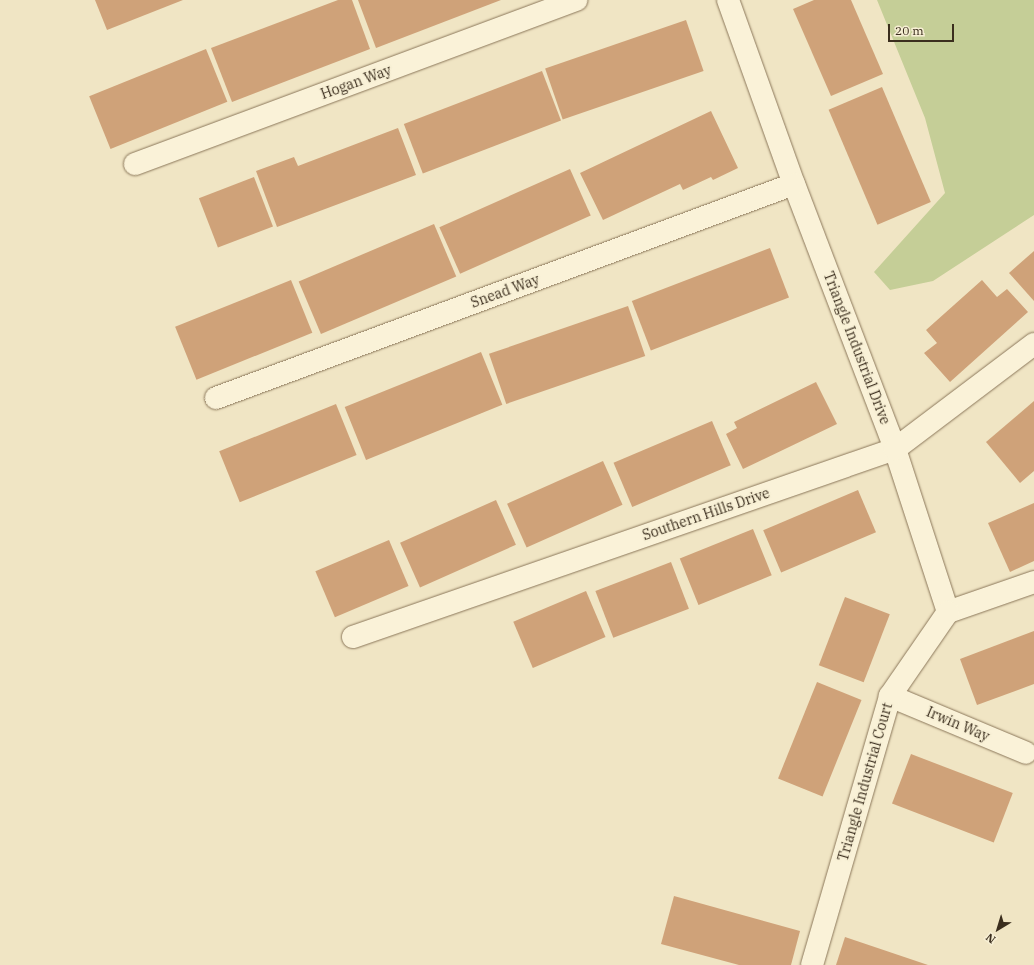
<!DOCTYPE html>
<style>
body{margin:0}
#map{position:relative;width:1034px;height:965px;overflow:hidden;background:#f0e5c4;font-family:"IBM Plex Serif",serif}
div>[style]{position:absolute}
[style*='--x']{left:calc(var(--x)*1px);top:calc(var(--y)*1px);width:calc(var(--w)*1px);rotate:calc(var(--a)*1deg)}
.green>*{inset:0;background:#c5ce97}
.building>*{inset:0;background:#cfa279;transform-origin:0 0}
.roads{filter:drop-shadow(0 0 1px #8b775a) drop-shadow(0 0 1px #8b775a)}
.minor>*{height:22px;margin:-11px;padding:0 11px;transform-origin:11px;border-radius:11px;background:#faf2d8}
span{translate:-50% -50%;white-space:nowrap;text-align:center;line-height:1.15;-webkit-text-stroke:3.5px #f7efd4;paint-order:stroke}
.street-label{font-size:14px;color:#3b2e1e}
.north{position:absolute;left:978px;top:909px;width:40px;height:40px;-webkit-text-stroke:3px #f7efd4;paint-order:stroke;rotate:218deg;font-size:11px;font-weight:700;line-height:16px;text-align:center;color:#3b2e1e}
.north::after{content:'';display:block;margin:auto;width:14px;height:18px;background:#3b2e1e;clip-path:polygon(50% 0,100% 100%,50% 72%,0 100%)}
.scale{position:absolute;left:888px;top:24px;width:66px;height:18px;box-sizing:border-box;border:2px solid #3b2e1e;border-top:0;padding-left:5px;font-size:12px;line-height:14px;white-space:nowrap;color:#3b2e1e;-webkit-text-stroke:3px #f7efd4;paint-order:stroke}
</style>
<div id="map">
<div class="green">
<i style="clip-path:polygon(877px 0,1034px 0,1034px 215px,933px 281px,890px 290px,874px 272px,945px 193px,925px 118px)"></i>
</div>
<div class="building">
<i style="clip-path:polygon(95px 0,183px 0,107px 30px)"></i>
<i style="clip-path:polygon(338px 0,352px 0,370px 49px,232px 102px,211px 48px)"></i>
<i style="clip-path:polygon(358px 0,501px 0,376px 48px)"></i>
<i style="clip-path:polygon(814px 0,851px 0,883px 74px,831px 96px,793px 9px)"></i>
<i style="left:686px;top:20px;width:54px;height:149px;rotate:71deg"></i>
<i style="left:206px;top:49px;width:57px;height:126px;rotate:68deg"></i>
<i style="left:542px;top:71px;width:53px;height:148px;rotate:69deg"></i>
<i style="left:882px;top:87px;width:125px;height:58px;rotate:67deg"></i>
<i style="clip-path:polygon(711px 111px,738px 168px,713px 180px,711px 177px,683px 190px,680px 184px,603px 220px,580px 173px)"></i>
<i style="clip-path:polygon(398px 128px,416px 175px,277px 227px,256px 171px,294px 157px,298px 166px)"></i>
<i style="left:570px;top:169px;width:51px;height:143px;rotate:66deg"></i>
<i style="left:254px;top:177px;width:53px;height:59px;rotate:69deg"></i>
<i style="left:434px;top:224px;width:57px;height:147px;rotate:67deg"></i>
<i style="left:770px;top:248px;width:53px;height:148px;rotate:69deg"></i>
<i style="clip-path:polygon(1034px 251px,1034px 301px,1009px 273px)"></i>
<i style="left:291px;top:280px;width:57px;height:125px;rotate:68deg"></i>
<i style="clip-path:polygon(982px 280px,997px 297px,1007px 289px,1028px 312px,950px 382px,924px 353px,937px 343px,926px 330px)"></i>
<i style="left:628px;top:306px;width:53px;height:147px;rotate:71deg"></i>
<i style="left:481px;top:352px;width:57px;height:147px;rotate:68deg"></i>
<i style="clip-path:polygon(816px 382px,837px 424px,743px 469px,726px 434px,737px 428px,734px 422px)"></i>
<i style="clip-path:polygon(1034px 401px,1034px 471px,1020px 483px,986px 442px)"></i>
<i style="left:336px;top:404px;width:55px;height:126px;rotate:68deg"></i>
<i style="left:712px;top:421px;width:48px;height:107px;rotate:67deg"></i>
<i style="left:603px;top:461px;width:48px;height:105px;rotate:66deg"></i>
<i style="left:858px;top:490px;width:46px;height:103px;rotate:67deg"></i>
<i style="left:496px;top:500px;width:49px;height:105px;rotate:66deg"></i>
<i style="clip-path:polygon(1034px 503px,1034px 561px,1010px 572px,988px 523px)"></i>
<i style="left:753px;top:529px;width:50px;height:79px;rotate:68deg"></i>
<i style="left:389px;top:540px;width:50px;height:80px;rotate:67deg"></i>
<i style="left:671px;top:562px;width:50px;height:81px;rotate:69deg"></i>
<i style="left:586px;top:591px;width:50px;height:79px;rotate:67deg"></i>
<i style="left:845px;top:597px;width:48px;height:73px;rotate:21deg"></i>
<i style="clip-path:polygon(1034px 631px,1034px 684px,977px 705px,960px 659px)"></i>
<i style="left:817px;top:682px;width:48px;height:104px;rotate:22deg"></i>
<i style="left:911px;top:754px;width:109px;height:53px;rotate:21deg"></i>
<i style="clip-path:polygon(674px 896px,800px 931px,791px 965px,739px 965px,661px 944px)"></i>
<i style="clip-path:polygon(845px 937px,928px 965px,836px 965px)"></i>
</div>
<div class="roads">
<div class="minor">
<i style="--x:728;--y:0;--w:195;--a:70.3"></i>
<i style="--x:794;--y:184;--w:284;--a:69.1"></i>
<i style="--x:895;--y:449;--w:171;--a:72"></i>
<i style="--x:948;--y:612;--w:91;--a:-19.2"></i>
<i style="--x:135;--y:164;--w:471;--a:-20.4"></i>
<i style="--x:216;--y:398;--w:616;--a:-20.32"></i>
<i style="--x:353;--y:637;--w:574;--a:-19.13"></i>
<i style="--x:895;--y:449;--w:174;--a:-37.1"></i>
<i style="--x:890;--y:696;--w:147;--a:22.7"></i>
<i style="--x:812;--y:965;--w:280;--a:-73.8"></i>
<i style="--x:890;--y:696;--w:102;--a:-55.4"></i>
</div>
</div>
<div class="street-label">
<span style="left:356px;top:82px;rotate:-20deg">Hogan Way</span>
<span style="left:505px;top:291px;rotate:-20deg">Snead Way</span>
<span style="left:857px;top:348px;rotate:69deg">Triangle Industrial Drive</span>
<span style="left:706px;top:514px;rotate:-19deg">Southern Hills Drive</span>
<span style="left:958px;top:724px;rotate:23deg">Irwin Way</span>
<span style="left:865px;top:782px;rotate:-74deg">Triangle Industrial Court</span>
</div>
<div class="north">N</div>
<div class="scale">20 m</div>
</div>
